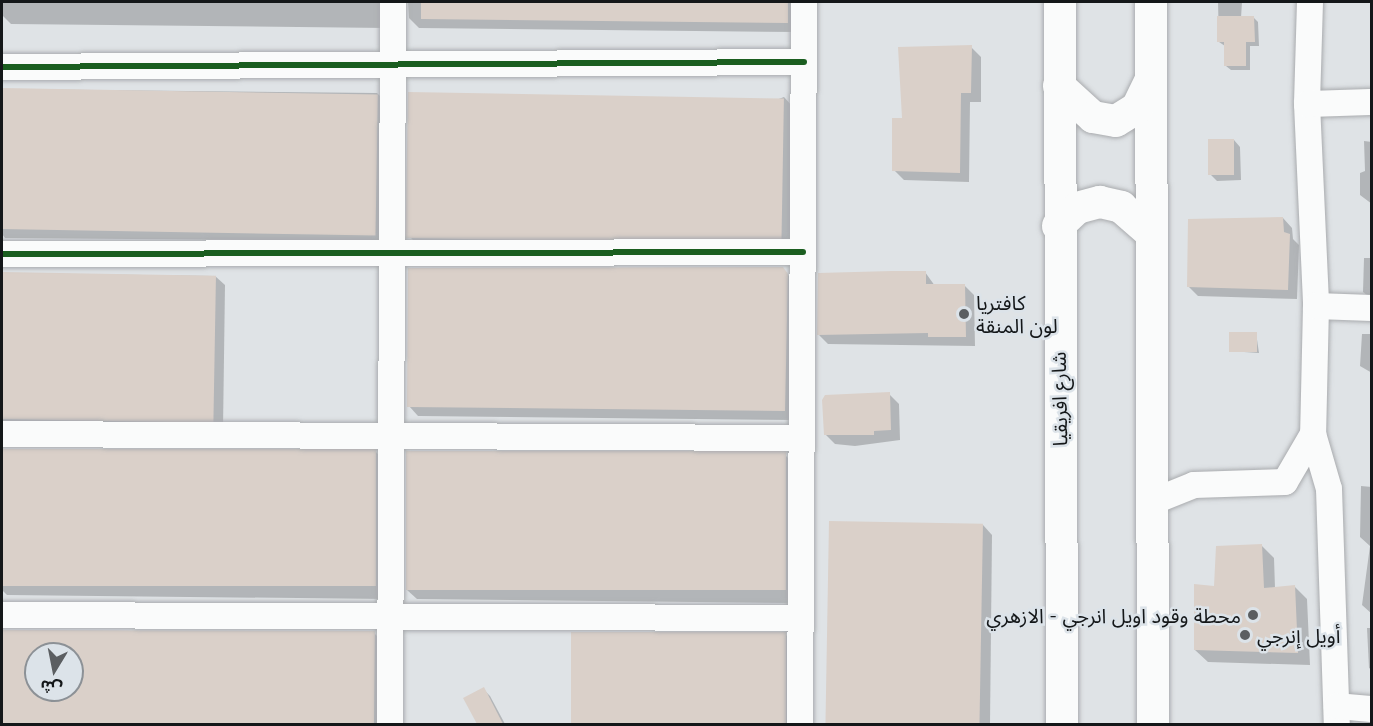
<!DOCTYPE html>
<meta charset="utf-8">
<style>
body{margin:0}
#map{position:relative;width:1373px;height:726px;overflow:hidden;background:#dfe3e6;font-family:Quicksand,"Noto Sans Arabic",sans-serif}
div>[style]{position:absolute}
[style*='--x']{left:calc(var(--x)*1px);top:calc(var(--y)*1px);width:calc(var(--w)*1px);rotate:calc(var(--a)*1deg)}
.shadow>*{inset:0;background:#0003}
.building>*{inset:0;background:#dad0c9;transform-origin:0 0}
.roads{filter:drop-shadow(0 0 2px #a9abae) drop-shadow(0 0 2px #a9abae)}
.minor>*{height:26px;margin:-13px;padding:0 13px;transform-origin:13px;border-radius:13px;background:#fafbfb}
.tertiary>*{height:32px;margin:-16px;padding:0 16px;transform-origin:16px;border-radius:16px;background:#fafbfb}
.cycleway>*{height:6px;margin:-3px;padding:0 3px;transform-origin:3px;border-radius:3px;background:#1b5e20}
.dots>*{width:16px;height:16px;translate:-50% -50%;box-sizing:border-box;border:3px solid #dce3e9;border-radius:50%}
span{translate:-50% -50%;white-space:nowrap;text-align:center;line-height:1.15;-webkit-text-stroke:5px #dce3e9;paint-order:stroke}
.poi-label{font-size:20px;color:#141719}
.left{translate:0 -50%;text-align:left}
.right{translate:-100% -50%;text-align:right}
.street-label{font-size:20px;color:#141719}
.frame{position:absolute;inset:0;border:3px solid #141719;pointer-events:none}
.north{position:absolute;left:24px;top:642px;width:60px;height:60px;box-sizing:border-box;background:#dce3e9;border:2px solid #8c9196;border-radius:50%;rotate:190deg;font-size:16px;font-weight:700;line-height:24px;text-align:center;color:#141719}
.north::after{content:'';display:block;margin:auto;width:21px;height:27px;background:#5b5e61;clip-path:polygon(50% 0,100% 100%,50% 72%,0 100%)}
</style>
<div id="map">
<div class="shadow">
<i style="clip-path:polygon(2px 2px,394px 2px,386px 28px,11px 24px,2px 15px)"></i>
<i style="clip-path:polygon(408px 2px,798px 2px,797px 32px,419px 28px,409px 18px)"></i>
<i style="clip-path:polygon(1218px 2px,1242px 2px,1241px 18px,1254px 18px,1258px 22px,1259px 46px,1250px 46px,1250px 70px,1231px 70px,1226px 66px,1225px 46px,1219px 42px)"></i>
<i style="clip-path:polygon(971px 47px,981px 57px,981px 102px,970px 102px,969px 182px,904px 180px,894px 170px,903px 119px)"></i>
<i style="clip-path:polygon(2px 89px,377px 93px,387px 103px,386px 241px,5px 238px,2px 234px)"></i>
<i style="clip-path:polygon(784px 97px,793px 107px,792px 246px,420px 247px,410px 237px)"></i>
<i style="clip-path:polygon(1234px 140px,1240px 147px,1241px 180px,1217px 181px,1211px 175px)"></i>
<i style="clip-path:polygon(1364px 141px,1372px 142px,1372px 204px,1360px 195px,1360px 173px,1365px 171px)"></i>
<i style="clip-path:polygon(1283px 218px,1292px 228px,1293px 239px,1299px 245px,1297px 299px,1198px 296px,1188px 286px)"></i>
<i style="clip-path:polygon(1364px 258px,1372px 258px,1372px 299px,1363px 292px)"></i>
<i style="clip-path:polygon(782px 269px,792px 279px,794px 420px,418px 416px,409px 406px)"></i>
<i style="clip-path:polygon(925px 272px,935px 286px,964px 285px,974px 295px,975px 346px,828px 344px,819px 335px)"></i>
<i style="clip-path:polygon(2px 273px,215px 276px,225px 285px,223px 429px,10px 429px,2px 421px)"></i>
<i style="clip-path:polygon(1256px 333px,1259px 353px,1229px 351px)"></i>
<i style="clip-path:polygon(1362px 334px,1372px 334px,1372px 373px,1360px 366px)"></i>
<i style="clip-path:polygon(889px 394px,899px 404px,900px 440px,855px 446px,835px 444px,825px 434px)"></i>
<i style="clip-path:polygon(2px 449px,376px 452px,385px 462px,385px 599px,7px 595px,2px 590px)"></i>
<i style="clip-path:polygon(785px 455px,795px 465px,794px 603px,417px 599px,407px 590px)"></i>
<i style="clip-path:polygon(1361px 486px,1372px 487px,1372px 614px,1362px 605px,1370px 546px,1360px 537px)"></i>
<i style="clip-path:polygon(831px 523px,983px 525px,992px 535px,990px 724px,828px 724px)"></i>
<i style="clip-path:polygon(1261px 545px,1274px 558px,1275px 588px,1294px 586px,1307px 599px,1310px 665px,1208px 662px,1195px 650px,1216px 588px)"></i>
<i style="clip-path:polygon(1367px 628px,1372px 628px,1372px 670px,1369px 668px)"></i>
<i style="clip-path:polygon(evenodd,2px 630px,374px 633px,384px 643px,383px 724px,2px 724px,2px 630px,36px 654px,72px 654px,72px 690px,36px 690px,36px 654px)"></i>
<i style="clip-path:polygon(572px 634px,785px 634px,795px 644px,794px 724px,572px 724px)"></i>
<i style="clip-path:polygon(483px 689px,490px 696px,505px 724px,479px 724px,465px 698px)"></i>
</div>
<div class="building">
<i style="clip-path:polygon(421px 2px,788px 2px,788px 23px,421px 19px)"></i>
<i style="clip-path:polygon(1217px 16px,1254px 16px,1255px 42px,1246px 42px,1246px 66px,1224px 66px,1224px 42px,1217px 42px)"></i>
<i style="clip-path:polygon(972px 45px,971px 93px,961px 93px,960px 173px,892px 171px,892px 118px,902px 118px,898px 47px)"></i>
<i style="left:2px;top:88px;width:376px;height:141px;rotate:1deg"></i>
<i style="left:408px;top:92px;width:376px;height:146px;rotate:1deg"></i>
<i style="left:1208px;top:139px;width:26px;height:36px"></i>
<i style="clip-path:polygon(1283px 217px,1284px 232px,1290px 234px,1288px 290px,1187px 287px,1188px 219px)"></i>
<i style="clip-path:polygon(783px 267px,788px 274px,785px 411px,407px 407px,408px 268px)"></i>
<i style="clip-path:polygon(892px 271px,926px 271px,926px 284px,965px 284px,966px 337px,928px 337px,928px 333px,817px 335px,818px 273px)"></i>
<i style="left:2px;top:272px;width:214px;height:147px;rotate:1deg"></i>
<i style="left:1229px;top:332px;width:28px;height:20px"></i>
<i style="clip-path:polygon(890px 392px,891px 430px,874px 431px,874px 435px,824px 435px,822px 400px,825px 395px)"></i>
<i style="left:2px;top:449px;width:374px;height:137px"></i>
<i style="left:406px;top:451px;width:380px;height:139px"></i>
<i style="left:829px;top:521px;width:154px;height:203px;rotate:1deg"></i>
<i style="clip-path:polygon(1262px 544px,1264px 588px,1295px 585px,1298px 653px,1194px 650px,1194px 584px,1214px 586px,1216px 546px)"></i>
<i style="clip-path:polygon(evenodd,2px 630px,375px 631px,374px 724px,2px 724px,2px 630px,36px 654px,72px 654px,72px 690px,36px 690px,36px 654px)"></i>
<i style="left:571px;top:632px;width:215px;height:92px"></i>
<i style="clip-path:polygon(484px 687px,503px 724px,477px 724px,463px 698px)"></i>
</div>
<div class="roads">
<div class="minor">
<i style="--x:1310;--y:2;--w:102;--a:91.7"></i>
<i style="--x:1307;--y:104;--w:202;--a:87.4"></i>
<i style="--x:1316;--y:306;--w:128;--a:91.3"></i>
<i style="--x:1313;--y:434;--w:57;--a:73.8"></i>
<i style="--x:1329;--y:489;--w:235;--a:88.1"></i>
<i style="--x:2;--y:67;--w:802;--a:-0.36"></i>
<i style="--x:1307;--y:104;--w:65;--a:-1.8"></i>
<i style="--x:2;--y:254;--w:801;--a:-0.14"></i>
<i style="--x:1316;--y:306;--w:56;--a:2"></i>
<i style="--x:2;--y:434;--w:800;--a:0.29"></i>
<i style="--x:1152;--y:502;--w:45;--a:-22"></i>
<i style="--x:1194;--y:485;--w:91;--a:-1.9"></i>
<i style="--x:1285;--y:482;--w:56;--a:-59.7"></i>
<i style="--x:2;--y:615;--w:799;--a:0.22"></i>
<i style="--x:1337;--y:706;--w:35;--a:5"></i>
<i style="--x:390;--y:724;--w:722;--a:-89.76"></i>
<i style="--x:800;--y:724;--w:722;--a:-89.68"></i>
</div>
<div class="tertiary">
<i style="--x:1060;--y:2;--w:722;--a:89.84"></i>
<i style="--x:1151;--y:2;--w:722;--a:89.84"></i>
<i style="--x:1059;--y:86;--w:46;--a:42.4"></i>
<i style="--x:1093;--y:117;--w:23;--a:10"></i>
<i style="--x:1116;--y:121;--w:25;--a:-32"></i>
<i style="--x:1137;--y:108;--w:30;--a:-64"></i>
<i style="--x:1058;--y:226;--w:26;--a:-43"></i>
<i style="--x:1077;--y:208;--w:24;--a:-15"></i>
<i style="--x:1100;--y:202;--w:22;--a:13"></i>
<i style="--x:1121;--y:207;--w:38;--a:41"></i>
</div>
</div>
<div class="cycleway">
<i style="--x:2;--y:67;--w:802;--a:-0.36"></i>
<i style="--x:2;--y:254;--w:801;--a:-0.14"></i>
</div>
<div class="dots">
<i style="left:964px;top:314px;background:#5b5e61"></i>
<i style="left:1253px;top:615px;background:#5b5e61"></i>
<i style="left:1245px;top:635px;background:#5b5e61"></i>
</div>
<div class="poi-label">
<span class="left" style="left:976px;top:314px">كافتريا<br>لون المنقة</span>
<span class="right" style="left:1241px;top:615px">محطة وقود اويل انرجي - الازهري</span>
<span class="left" style="left:1257px;top:635px">أويل إنرجي</span>
</div>
<div class="street-label">
<span style="left:1059px;top:399px;rotate:-91deg">شارع افريقيا</span>
</div>
<div class="frame"></div>
<div class="north">ش</div>
</div>
